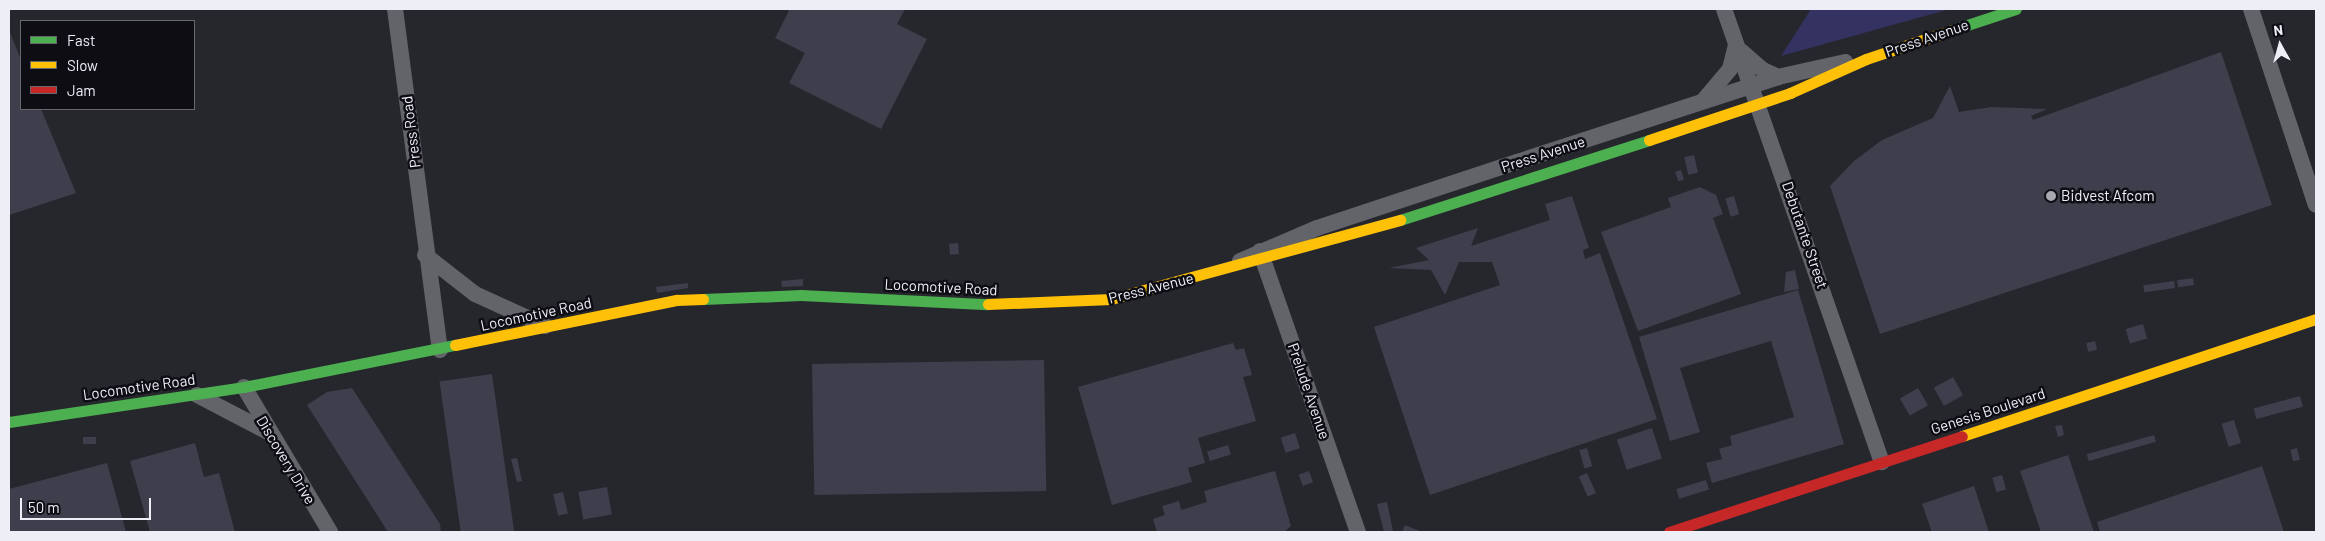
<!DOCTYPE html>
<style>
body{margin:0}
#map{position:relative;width:2325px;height:541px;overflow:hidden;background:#26272d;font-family:Barlow,sans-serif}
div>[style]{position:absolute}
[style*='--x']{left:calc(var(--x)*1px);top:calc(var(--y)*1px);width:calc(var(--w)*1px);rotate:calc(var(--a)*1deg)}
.green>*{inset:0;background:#343261}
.building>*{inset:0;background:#3e3e4d;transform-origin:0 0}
.street>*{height:16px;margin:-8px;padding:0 8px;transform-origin:8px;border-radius:8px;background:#636469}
.fast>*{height:11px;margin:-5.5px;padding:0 5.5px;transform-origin:5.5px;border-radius:5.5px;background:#4caf50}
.slow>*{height:11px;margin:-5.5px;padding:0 5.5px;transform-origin:5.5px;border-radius:5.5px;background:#ffc107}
.jam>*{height:11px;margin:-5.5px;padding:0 5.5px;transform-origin:5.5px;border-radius:5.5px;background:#c62828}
.dots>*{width:14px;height:14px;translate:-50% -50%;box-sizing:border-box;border:2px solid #0d0d13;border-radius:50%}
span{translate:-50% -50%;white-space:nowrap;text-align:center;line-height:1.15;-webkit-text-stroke:5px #0d0d13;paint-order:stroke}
.street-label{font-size:15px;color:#edeef6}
.poi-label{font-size:15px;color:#edeef6}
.left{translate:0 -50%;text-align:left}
.frame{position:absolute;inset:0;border:10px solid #edeef6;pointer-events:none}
.legend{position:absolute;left:20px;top:20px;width:175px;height:90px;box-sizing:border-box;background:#0d0d13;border:1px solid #67676e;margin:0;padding:6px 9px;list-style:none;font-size:15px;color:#edeef6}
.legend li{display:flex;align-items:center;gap:10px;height:25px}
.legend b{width:25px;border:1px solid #67676e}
.north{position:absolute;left:2255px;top:20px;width:50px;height:50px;-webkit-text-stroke:4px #0d0d13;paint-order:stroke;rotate:353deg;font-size:14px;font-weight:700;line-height:20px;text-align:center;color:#edeef6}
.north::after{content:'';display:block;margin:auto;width:18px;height:22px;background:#edeef6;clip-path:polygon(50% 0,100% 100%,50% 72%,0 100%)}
.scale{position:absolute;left:20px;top:498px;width:131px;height:22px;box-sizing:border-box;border:2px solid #edeef6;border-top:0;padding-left:6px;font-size:15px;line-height:18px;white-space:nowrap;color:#edeef6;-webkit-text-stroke:4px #0d0d13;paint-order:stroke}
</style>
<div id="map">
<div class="green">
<i style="clip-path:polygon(1811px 9px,1950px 9px,1781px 56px)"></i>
</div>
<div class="building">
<i style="clip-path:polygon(786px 9px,905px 9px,897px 24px,927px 39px,881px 129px,789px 83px,805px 53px,775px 38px,789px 11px)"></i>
<i style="clip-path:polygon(9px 30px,21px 60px,21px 109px,41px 109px,76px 193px,9px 215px)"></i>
<i style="clip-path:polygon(2221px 52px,2272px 205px,1880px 334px,1830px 186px,1854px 161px,1882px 140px,1933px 118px,1950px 86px,1959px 112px,1991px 107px,2047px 109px,2031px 116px,2033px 120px)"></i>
<i style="left:1694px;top:155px;width:18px;height:10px;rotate:77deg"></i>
<i style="left:1681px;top:170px;width:10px;height:6px;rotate:73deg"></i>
<i style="clip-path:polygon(1700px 187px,1716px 195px,1723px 214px,1713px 218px,1741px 294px,1638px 331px,1601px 232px,1671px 207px,1668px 198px)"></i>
<i style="clip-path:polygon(1572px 196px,1589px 248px,1583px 250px,1585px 259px,1600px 253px,1657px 419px,1430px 495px,1374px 327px,1500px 285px,1492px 262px,1459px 262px,1445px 295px,1431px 270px,1389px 268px,1429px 260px,1416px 248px,1478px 228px,1471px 246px,1550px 220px,1545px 204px)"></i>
<i style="left:1734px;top:196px;width:19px;height:9px;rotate:74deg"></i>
<i style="left:958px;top:243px;width:11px;height:9px;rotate:85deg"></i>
<i style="clip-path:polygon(1795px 270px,1799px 289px,1784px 292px,1786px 272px)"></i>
<i style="left:2193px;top:278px;width:7px;height:16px;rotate:82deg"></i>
<i style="clip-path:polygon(803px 279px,803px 286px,782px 287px,781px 281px)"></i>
<i style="left:2174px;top:281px;width:7px;height:31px;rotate:82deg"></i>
<i style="clip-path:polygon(688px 283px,688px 288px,657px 293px,656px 287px)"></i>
<i style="clip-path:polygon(1798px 290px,1844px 444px,1712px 483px,1706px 463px,1722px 459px,1719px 449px,1732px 445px,1730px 436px,1794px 417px,1771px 341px,1680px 368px,1700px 432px,1670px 441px,1639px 337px)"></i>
<i style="left:2143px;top:324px;width:15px;height:18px;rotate:74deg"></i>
<i style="left:2095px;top:341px;width:9px;height:9px;rotate:77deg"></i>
<i style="clip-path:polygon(1233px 343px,1236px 350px,1244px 348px,1252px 375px,1243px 377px,1256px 421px,1198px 438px,1205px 463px,1188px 468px,1192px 482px,1112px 505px,1078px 387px)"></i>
<i style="left:1044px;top:360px;width:131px;height:232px;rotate:89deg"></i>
<i style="left:492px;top:374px;width:160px;height:53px;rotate:82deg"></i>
<i style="left:1953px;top:377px;width:21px;height:22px;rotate:61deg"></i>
<i style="clip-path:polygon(352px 388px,440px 524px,441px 532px,388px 532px,307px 405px,327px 392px)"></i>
<i style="left:1918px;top:388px;width:20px;height:21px;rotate:60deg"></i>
<i style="left:2300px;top:396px;width:11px;height:48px;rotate:75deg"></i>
<i style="left:2234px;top:420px;width:24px;height:13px;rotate:73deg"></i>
<i style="clip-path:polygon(2062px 425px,2064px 435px,2058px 437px,2055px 426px)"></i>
<i style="left:1652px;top:428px;width:32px;height:37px;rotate:72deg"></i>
<i style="left:1295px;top:433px;width:16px;height:15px;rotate:72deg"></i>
<i style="left:2154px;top:435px;width:7px;height:70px;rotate:74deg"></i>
<i style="left:96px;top:437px;width:7px;height:13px;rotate:90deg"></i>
<i style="clip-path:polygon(195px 443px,204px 477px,219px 473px,235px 532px,150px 532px,130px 461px)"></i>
<i style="left:1228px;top:445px;width:10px;height:22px;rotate:73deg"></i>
<i style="left:1587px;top:448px;width:19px;height:8px;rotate:74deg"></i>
<i style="left:2297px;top:448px;width:12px;height:7px;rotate:76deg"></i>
<i style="clip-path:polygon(2068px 455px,2094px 532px,2041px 532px,2020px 471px)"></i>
<i style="clip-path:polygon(517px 458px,522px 481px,517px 482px,511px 459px)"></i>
<i style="clip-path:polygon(107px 463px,126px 532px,9px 532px,9px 489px)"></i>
<i style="clip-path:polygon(2262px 466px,2284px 532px,2100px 532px,2097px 522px)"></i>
<i style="clip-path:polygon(1275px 471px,1291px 526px,1284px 532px,1157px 532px,1153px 519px,1165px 515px,1162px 506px,1179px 501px,1181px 510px,1207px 502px,1204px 491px)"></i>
<i style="left:1309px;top:471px;width:12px;height:11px;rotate:70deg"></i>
<i style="left:1587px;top:473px;width:22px;height:9px;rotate:66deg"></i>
<i style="left:2002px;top:475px;width:15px;height:10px;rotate:74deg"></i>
<i style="left:1706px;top:480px;width:10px;height:31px;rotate:73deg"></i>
<i style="clip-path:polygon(1974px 486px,1989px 532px,1932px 532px,1922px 504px)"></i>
<i style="left:607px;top:487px;width:28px;height:29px;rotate:80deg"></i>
<i style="left:563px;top:492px;width:22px;height:10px;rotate:77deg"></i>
<i style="clip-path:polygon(1387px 502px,1393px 531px,1384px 532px,1377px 504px)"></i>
<i style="clip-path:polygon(1405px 525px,1422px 532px,1402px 532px)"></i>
</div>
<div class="street">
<i style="--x:395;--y:9;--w:344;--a:82.5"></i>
<i style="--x:1724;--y:9;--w:480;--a:70.8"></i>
<i style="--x:2251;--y:9;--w:206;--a:71.7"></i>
<i style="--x:1741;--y:51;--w:29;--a:41"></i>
<i style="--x:1763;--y:70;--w:17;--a:25"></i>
<i style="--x:1704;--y:100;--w:40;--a:-50"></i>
<i style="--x:1730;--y:69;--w:25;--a:-76"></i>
<i style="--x:1260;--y:251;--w:298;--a:70.8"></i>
<i style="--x:425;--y:255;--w:63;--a:38"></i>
<i style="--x:475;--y:294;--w:77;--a:24.6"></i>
<i style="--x:1240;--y:261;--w:84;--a:-23.2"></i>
<i style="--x:1317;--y:228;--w:211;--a:-18.3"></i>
<i style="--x:1517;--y:162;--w:274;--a:-18"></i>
<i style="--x:1778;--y:77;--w:69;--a:-12.6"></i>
<i style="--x:244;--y:387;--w:169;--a:59.3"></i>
<i style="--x:197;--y:395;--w:80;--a:27.5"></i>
</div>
<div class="fast">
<i style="--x:1955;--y:29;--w:64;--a:-18.2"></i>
<i style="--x:1400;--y:220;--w:262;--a:-17.8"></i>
<i style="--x:703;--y:299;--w:98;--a:-2.3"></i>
<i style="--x:801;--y:295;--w:187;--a:2.8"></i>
<i style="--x:9;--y:422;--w:238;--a:-8.5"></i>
<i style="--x:244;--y:387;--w:215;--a:-11.3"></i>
</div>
<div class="slow">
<i style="--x:1649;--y:140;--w:149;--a:-18.4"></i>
<i style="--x:1790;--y:93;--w:83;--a:-24.1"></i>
<i style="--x:1866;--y:59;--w:94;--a:-18.6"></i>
<i style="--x:988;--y:304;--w:123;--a:-2.3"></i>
<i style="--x:1111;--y:299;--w:300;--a:-15.3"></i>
<i style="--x:455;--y:345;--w:227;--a:-11.5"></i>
<i style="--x:677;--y:300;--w:26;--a:-2"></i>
<i style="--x:1962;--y:436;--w:373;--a:-18.3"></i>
</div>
<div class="jam">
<i style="--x:1669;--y:532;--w:308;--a:-18.1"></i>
</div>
<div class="dots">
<i style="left:2051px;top:196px;background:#a7a8b0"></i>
</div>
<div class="street-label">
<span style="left:1927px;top:38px;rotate:-19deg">Press Avenue</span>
<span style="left:411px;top:132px;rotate:-97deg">Press Road</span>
<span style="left:1543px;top:154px;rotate:-18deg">Press Avenue</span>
<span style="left:1805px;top:235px;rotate:71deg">Debutante Street</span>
<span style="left:941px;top:287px;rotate:3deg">Locomotive Road</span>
<span style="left:1151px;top:288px;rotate:-14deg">Press Avenue</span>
<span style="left:536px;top:314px;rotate:-12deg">Locomotive Road</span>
<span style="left:139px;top:387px;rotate:-8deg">Locomotive Road</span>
<span style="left:1309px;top:391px;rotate:71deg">Prelude Avenue</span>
<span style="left:1988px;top:411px;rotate:-18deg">Genesis Boulevard</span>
<span style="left:286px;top:460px;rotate:59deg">Discovery Drive</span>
</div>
<div class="poi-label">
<span class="left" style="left:2061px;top:196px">Bidvest Afcom</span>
</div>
<div class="frame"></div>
<ul class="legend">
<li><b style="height:6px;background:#4caf50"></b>Fast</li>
<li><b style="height:6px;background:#ffc107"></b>Slow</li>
<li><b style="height:6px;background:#c62828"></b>Jam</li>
</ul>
<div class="north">N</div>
<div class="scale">50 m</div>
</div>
